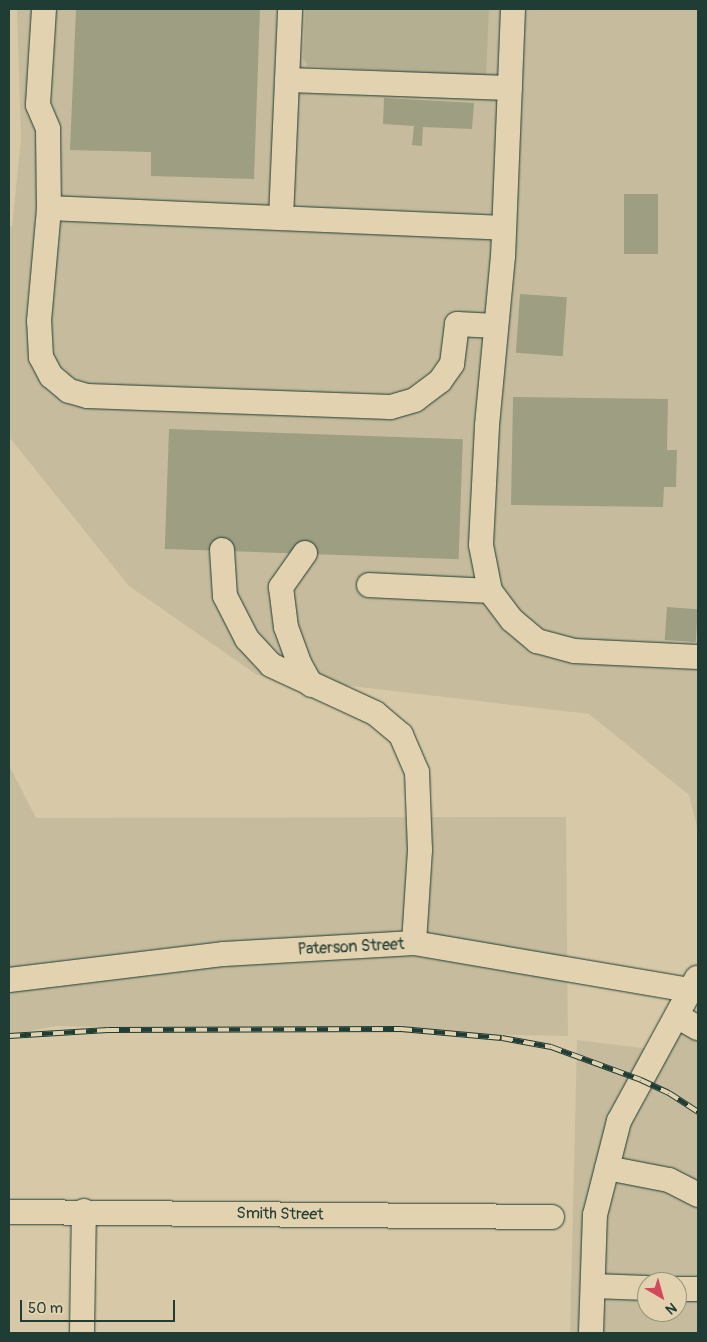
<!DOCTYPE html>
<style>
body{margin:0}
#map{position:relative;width:707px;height:1342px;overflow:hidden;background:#d7c9a8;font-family:Pangolin,sans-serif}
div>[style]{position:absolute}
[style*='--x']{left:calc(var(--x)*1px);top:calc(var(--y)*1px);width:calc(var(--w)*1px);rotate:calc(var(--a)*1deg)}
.built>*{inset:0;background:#c6bc9d}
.green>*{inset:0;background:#b5af92}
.building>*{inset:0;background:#9e9e83;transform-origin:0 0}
.roads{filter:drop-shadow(0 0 1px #1f3d34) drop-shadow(0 0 1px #1f3d34)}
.minor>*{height:24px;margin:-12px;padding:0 12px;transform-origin:12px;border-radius:12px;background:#e3d2af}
.rail>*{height:5.5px;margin-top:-2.75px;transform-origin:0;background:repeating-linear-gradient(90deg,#e3d2af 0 11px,#1f3d34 0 22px);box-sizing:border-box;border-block:1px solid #1f3d34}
span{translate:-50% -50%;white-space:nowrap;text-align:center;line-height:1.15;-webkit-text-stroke:4.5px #e3d2af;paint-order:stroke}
.street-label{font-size:16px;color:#1f3d34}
.frame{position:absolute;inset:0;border:10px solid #1f3d34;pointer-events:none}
.north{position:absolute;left:637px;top:1272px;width:50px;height:50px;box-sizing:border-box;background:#e3d2af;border:1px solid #95967e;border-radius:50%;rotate:142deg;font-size:14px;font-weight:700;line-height:20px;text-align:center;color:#1f3d34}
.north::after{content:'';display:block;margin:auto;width:18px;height:22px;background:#d1495b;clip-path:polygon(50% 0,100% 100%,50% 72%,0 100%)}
.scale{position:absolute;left:20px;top:1300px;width:155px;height:22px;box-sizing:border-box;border:2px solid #1f3d34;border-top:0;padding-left:6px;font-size:15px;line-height:18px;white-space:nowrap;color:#1f3d34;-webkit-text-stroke:4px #e3d2af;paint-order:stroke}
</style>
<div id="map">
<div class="built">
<i style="clip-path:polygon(17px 9px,698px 9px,698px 831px,689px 795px,589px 714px,257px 675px,129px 586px,9px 437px,9px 226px,12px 226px,21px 139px)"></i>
<i style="clip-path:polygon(9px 765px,36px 818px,566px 817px,568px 1036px,56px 1026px,9px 1035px)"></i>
<i style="clip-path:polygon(evenodd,698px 1019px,698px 1333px,570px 1333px,577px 1040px,651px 1049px,698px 1019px,647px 1282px,677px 1282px,677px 1312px,647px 1312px,647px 1282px)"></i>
</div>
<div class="green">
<i style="clip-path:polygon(305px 9px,489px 9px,486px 76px,308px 66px,303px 58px)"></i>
</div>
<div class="building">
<i style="clip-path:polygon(76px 9px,260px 9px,254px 179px,151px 176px,151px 152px,70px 150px)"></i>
<i style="clip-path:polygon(384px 98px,474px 103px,472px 129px,423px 127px,422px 146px,412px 145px,414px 126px,383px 124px)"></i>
<i style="left:624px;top:194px;width:34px;height:60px"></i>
<i style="left:520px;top:294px;width:47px;height:59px;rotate:4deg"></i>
<i style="clip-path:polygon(513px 397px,668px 399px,667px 450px,677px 450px,676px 487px,664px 487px,663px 507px,511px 505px)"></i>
<i style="left:169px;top:429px;width:294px;height:120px;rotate:2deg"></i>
<i style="left:667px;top:607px;width:31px;height:33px;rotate:4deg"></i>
</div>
<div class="roads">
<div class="minor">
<i style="--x:44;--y:9;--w:96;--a:93.6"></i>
<i style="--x:38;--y:105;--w:26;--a:67"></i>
<i style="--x:48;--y:129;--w:79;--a:89.3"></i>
<i style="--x:513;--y:9;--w:247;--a:92.3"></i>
<i style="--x:503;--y:256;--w:171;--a:95.4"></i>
<i style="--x:487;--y:426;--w:119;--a:92.9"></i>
<i style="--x:481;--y:545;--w:47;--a:78.9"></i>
<i style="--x:490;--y:591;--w:36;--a:53"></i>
<i style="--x:512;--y:620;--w:33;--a:40"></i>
<i style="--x:537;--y:641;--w:38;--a:15"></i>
<i style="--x:574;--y:651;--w:124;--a:2.8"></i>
<i style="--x:287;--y:80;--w:223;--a:2.1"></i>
<i style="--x:281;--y:218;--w:209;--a:-87.5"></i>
<i style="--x:496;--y:326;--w:39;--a:-177"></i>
<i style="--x:457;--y:324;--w:40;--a:97.1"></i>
<i style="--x:452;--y:364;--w:21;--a:125"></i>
<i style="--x:440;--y:381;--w:31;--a:143"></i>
<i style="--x:415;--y:400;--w:26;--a:164"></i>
<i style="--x:390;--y:407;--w:303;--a:-177.9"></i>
<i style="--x:87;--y:396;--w:19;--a:-164"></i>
<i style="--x:69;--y:391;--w:23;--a:-140"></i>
<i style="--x:51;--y:376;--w:21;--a:-118"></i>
<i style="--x:41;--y:357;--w:36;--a:-93"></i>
<i style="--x:39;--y:321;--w:113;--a:-84.9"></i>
<i style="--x:49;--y:208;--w:455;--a:2.5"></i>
<i style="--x:222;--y:550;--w:46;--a:86.3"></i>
<i style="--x:225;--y:596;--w:48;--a:62.9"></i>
<i style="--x:247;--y:639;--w:35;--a:47"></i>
<i style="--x:271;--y:665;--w:115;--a:24.8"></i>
<i style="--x:375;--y:713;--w:34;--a:40"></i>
<i style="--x:401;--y:735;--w:40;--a:66.6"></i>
<i style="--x:417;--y:772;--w:78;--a:87.8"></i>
<i style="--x:420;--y:850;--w:93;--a:93.7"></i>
<i style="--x:305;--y:553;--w:42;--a:125.2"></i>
<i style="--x:281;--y:587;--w:40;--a:82.9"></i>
<i style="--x:286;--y:627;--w:38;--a:70"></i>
<i style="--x:299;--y:663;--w:25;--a:61"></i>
<i style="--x:369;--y:585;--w:121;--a:2.8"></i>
<i style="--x:9;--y:980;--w:217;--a:-6.9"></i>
<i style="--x:224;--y:954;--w:190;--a:-3.3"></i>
<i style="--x:414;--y:943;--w:280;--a:9.7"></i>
<i style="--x:677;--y:1016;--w:24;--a:30"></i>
<i style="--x:607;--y:1168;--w:63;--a:11"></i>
<i style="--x:669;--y:1180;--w:33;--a:27"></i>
<i style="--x:9;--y:1212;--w:543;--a:0.53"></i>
<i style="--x:593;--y:1286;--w:54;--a:2.1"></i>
<i style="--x:677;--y:1289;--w:21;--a:0"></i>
<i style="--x:82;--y:1333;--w:122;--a:-89.1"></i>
<i style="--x:591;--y:1333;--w:118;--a:-88.1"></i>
<i style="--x:595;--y:1215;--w:97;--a:-75.7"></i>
<i style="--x:619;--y:1121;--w:163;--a:-61.4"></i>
</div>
</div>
<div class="rail">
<i style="--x:9;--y:1036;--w:99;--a:-3.5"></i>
<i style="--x:108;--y:1030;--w:293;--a:-0.2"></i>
<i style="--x:401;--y:1029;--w:101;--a:5.1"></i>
<i style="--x:502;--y:1038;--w:50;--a:10.4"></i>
<i style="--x:551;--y:1047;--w:96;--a:20.1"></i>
<i style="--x:641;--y:1080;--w:31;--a:25"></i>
<i style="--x:669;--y:1093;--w:35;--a:33"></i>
</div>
<div class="street-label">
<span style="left:351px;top:947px;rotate:-3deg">Paterson Street</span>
<span style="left:280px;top:1214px;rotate:1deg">Smith Street</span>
</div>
<div class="frame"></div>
<div class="north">N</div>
<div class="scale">50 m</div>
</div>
